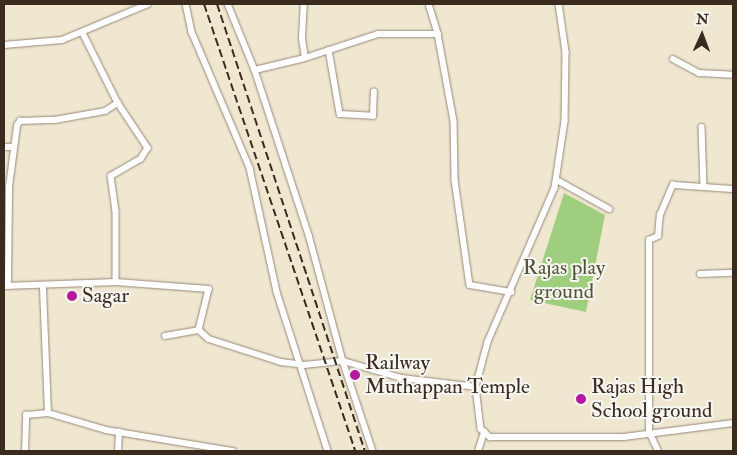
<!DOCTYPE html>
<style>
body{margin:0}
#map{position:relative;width:737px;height:455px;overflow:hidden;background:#f0e7d1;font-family:"IM FELL Double Pica",serif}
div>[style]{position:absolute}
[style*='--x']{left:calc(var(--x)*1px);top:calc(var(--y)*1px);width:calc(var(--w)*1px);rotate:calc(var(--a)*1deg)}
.green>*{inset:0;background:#9fcf7e}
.roads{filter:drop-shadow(0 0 1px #968878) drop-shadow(0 0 1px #968878)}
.street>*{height:5.5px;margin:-2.75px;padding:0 2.75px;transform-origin:2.75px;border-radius:2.75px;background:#fff}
.rail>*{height:2px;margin-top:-1px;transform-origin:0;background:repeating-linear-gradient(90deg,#3b2a1e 0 8px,transparent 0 12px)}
.dots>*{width:14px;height:14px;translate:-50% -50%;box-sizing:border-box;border:2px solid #f6f6f2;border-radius:50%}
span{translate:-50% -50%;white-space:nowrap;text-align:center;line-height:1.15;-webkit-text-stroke:4px #f6f6f2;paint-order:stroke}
.park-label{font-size:21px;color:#545336}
.poi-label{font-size:21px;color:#3b2a1e}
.left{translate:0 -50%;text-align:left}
.frame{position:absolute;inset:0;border:5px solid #3b2a1e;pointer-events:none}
.north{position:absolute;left:677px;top:10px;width:50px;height:50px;-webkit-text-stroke:4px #f6f6f2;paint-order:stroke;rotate:2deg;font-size:14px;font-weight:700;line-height:20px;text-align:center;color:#3b2a1e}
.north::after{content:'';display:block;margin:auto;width:18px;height:22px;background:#3b2a1e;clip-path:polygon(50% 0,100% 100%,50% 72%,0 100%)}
</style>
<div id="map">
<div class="green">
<i style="clip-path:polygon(564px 193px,605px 215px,586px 312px,530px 300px)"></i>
</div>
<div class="roads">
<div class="street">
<i style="--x:186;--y:4;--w:29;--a:78"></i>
<i style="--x:192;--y:32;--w:148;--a:66.9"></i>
<i style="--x:250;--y:168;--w:127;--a:77.7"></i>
<i style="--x:277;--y:292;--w:167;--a:72.2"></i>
<i style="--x:228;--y:4;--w:71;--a:67.8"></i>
<i style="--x:255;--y:70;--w:174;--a:71.9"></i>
<i style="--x:309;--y:235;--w:131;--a:74.9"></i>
<i style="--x:343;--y:361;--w:95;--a:71.6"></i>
<i style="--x:429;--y:4;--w:31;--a:73"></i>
<i style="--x:559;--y:4;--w:49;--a:81.7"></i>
<i style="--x:566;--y:52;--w:69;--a:90.8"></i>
<i style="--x:565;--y:121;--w:68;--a:98.5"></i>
<i style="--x:555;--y:188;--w:168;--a:113.5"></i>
<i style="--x:488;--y:342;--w:47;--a:104.9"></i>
<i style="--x:476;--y:387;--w:42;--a:83.2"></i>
<i style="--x:481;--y:429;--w:12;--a:42"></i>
<i style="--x:490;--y:437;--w:134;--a:0"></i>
<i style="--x:624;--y:437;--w:110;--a:-7.3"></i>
<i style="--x:83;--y:33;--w:78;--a:63.4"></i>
<i style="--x:118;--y:103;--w:54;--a:56.3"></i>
<i style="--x:148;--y:148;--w:13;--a:122"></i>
<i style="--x:141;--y:159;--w:34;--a:150"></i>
<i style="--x:111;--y:176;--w:35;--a:82"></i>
<i style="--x:116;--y:211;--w:71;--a:90"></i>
<i style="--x:4;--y:45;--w:58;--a:-4.9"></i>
<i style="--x:62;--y:40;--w:93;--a:-22.7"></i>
<i style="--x:329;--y:50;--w:65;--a:80.2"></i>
<i style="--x:340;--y:114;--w:33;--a:3"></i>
<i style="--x:373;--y:116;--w:24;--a:-88"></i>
<i style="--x:305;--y:58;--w:77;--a:-18.2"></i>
<i style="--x:378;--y:34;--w:60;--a:0"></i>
<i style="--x:438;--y:34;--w:88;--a:79.6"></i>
<i style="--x:454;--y:121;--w:59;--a:89"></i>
<i style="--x:455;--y:180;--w:106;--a:81.9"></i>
<i style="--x:470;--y:285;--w:42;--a:9.7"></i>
<i style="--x:673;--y:59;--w:30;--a:28"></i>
<i style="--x:699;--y:73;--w:34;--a:3"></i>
<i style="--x:255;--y:70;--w:51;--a:-13.5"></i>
<i style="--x:305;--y:58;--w:20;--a:-99"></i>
<i style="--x:302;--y:38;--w:34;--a:-87"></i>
<i style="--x:702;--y:127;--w:60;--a:88.1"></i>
<i style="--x:4;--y:147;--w:10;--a:0"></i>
<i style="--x:557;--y:180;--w:60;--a:29.1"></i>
<i style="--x:700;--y:274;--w:33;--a:-2"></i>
<i style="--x:4;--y:286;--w:112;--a:-2"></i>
<i style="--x:116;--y:282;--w:93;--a:4.3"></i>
<i style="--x:209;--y:289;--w:42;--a:103.7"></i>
<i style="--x:199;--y:330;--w:13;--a:42"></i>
<i style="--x:209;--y:339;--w:76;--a:17.7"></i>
<i style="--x:281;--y:362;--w:23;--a:7"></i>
<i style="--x:304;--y:365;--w:39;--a:-6"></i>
<i style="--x:343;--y:361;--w:61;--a:16.1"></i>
<i style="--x:402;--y:378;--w:75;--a:6.9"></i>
<i style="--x:8;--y:286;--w:99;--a:-89.4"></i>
<i style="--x:9;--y:187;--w:62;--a:-82.5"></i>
<i style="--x:17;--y:126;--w:6;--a:-59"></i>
<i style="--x:20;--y:121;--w:35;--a:-2"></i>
<i style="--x:55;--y:120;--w:51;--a:-10.2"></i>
<i style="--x:105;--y:111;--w:15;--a:-32"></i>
<i style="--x:165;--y:336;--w:35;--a:-10"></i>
<i style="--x:48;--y:413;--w:60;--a:16.3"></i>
<i style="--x:106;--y:430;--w:129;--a:9.4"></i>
<i style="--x:25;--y:451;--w:36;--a:-88"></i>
<i style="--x:26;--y:415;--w:22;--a:-5"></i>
<i style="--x:48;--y:413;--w:127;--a:-92.3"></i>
<i style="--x:118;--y:451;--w:19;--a:-87"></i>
<i style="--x:478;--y:451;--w:20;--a:-72"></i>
<i style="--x:658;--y:451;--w:21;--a:-115"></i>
<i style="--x:649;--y:432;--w:192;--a:-90"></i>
<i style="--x:649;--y:240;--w:10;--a:-24"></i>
<i style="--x:658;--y:236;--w:21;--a:-85"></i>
<i style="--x:660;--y:215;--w:33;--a:-67"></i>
<i style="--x:673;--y:185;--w:60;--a:3.8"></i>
</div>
</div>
<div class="rail">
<i style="--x:204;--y:4;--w:472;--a:71.3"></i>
<i style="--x:217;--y:4;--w:471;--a:71.7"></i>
</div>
<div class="dots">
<i style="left:72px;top:296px;background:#b5179e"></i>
<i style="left:355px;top:375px;background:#b5179e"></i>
<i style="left:581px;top:399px;background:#b5179e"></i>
</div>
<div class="park-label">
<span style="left:564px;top:280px">Rajas play<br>ground</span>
</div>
<div class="poi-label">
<span class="left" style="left:82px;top:296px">Sagar</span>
<span class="left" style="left:365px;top:375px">Railway<br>Muthappan Temple</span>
<span class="left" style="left:591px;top:399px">Rajas High<br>School ground</span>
</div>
<div class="frame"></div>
<div class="north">N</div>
</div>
